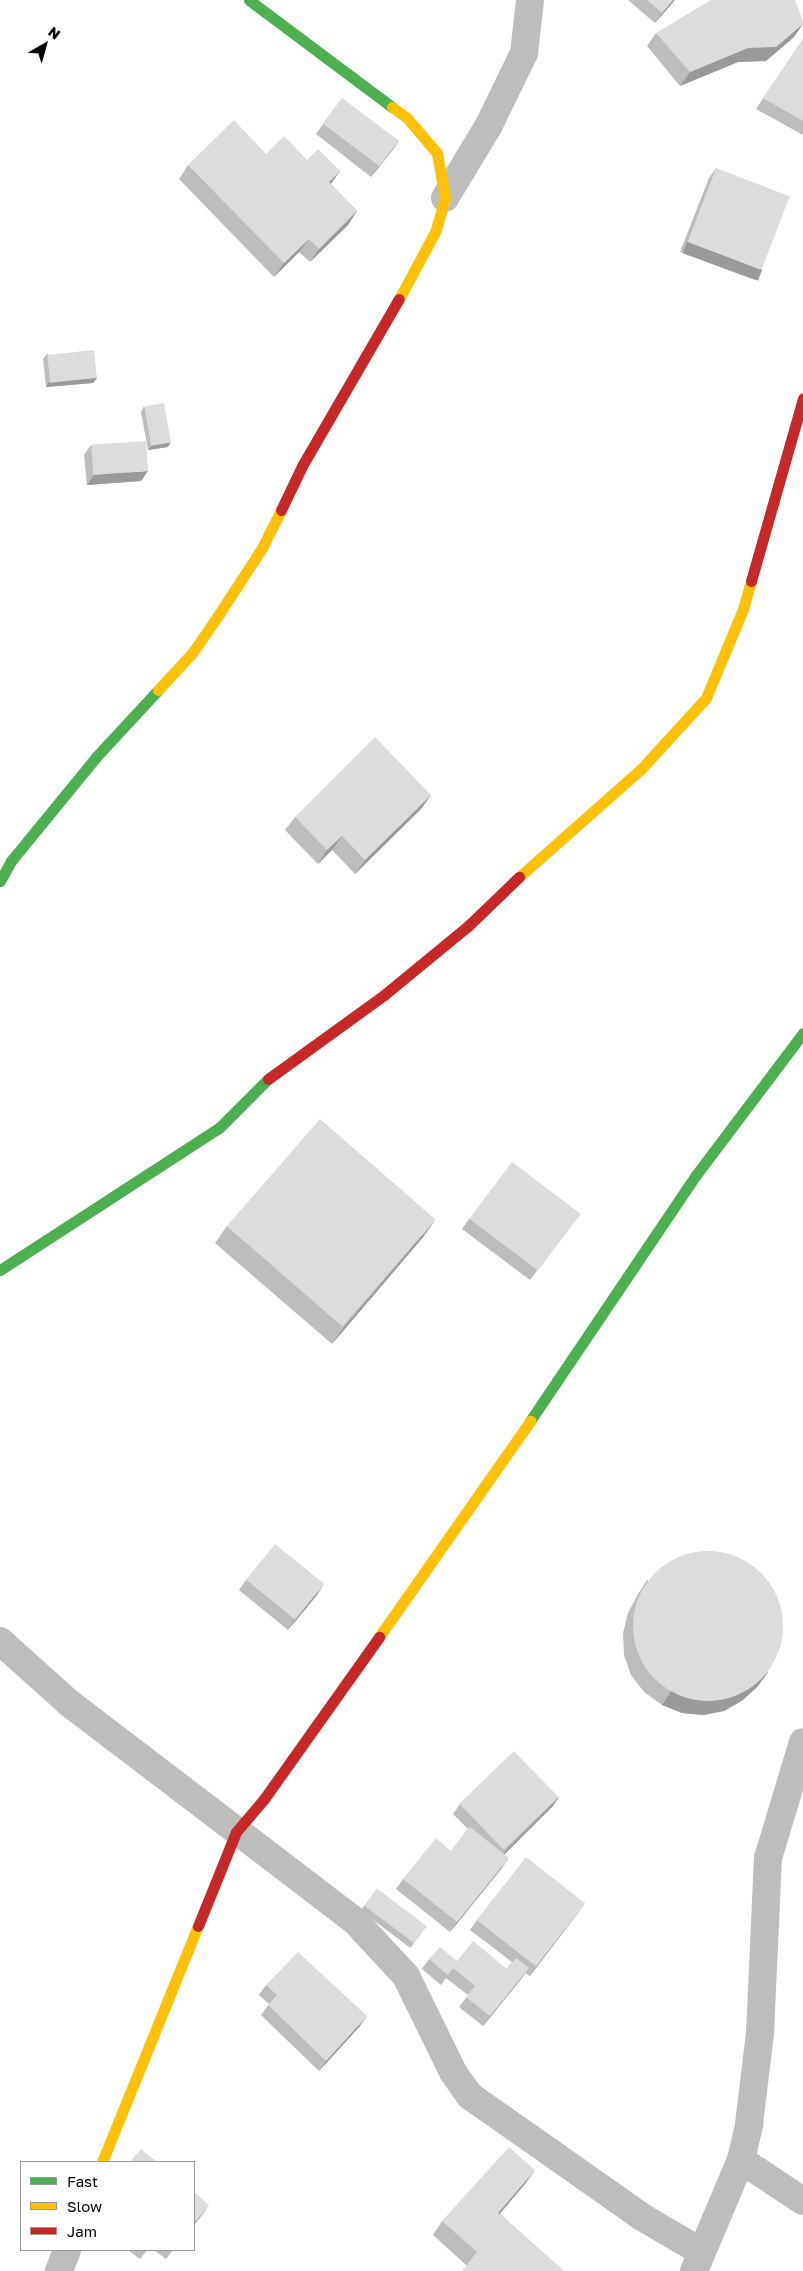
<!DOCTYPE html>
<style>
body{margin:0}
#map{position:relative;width:803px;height:2271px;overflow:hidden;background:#fff;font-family:"Golos Text",sans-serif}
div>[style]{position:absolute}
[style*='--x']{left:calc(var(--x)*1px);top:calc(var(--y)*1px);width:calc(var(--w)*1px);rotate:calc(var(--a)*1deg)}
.street>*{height:28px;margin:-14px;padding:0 14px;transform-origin:14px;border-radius:14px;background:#bdbdbd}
.fast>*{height:11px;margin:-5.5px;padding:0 5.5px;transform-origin:5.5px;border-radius:5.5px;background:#4caf50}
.slow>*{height:11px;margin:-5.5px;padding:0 5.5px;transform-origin:5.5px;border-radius:5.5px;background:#ffc107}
.jam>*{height:11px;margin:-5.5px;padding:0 5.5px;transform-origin:5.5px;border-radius:5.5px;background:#c62828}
.wall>*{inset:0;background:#bdbdbd;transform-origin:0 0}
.shaded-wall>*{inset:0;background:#9a9a9a;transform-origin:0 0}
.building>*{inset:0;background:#dcdcdc;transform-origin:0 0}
.round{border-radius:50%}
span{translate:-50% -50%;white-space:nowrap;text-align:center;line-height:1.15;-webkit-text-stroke:4.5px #fff;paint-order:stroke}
.legend{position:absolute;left:20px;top:2161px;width:175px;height:90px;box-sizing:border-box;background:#fff;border:1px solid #999;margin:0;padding:6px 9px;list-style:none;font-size:15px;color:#000}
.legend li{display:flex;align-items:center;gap:10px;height:25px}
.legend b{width:25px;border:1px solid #999}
.north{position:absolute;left:20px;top:20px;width:50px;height:50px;-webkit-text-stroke:4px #fff;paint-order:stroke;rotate:38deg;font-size:14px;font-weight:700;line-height:20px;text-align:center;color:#000}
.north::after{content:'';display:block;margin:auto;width:18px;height:22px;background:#000;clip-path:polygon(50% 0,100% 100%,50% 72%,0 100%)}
</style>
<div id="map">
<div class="street">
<i style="--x:445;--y:198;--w:85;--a:-58.9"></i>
<i style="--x:489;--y:125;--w:80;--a:-64.1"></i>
<i style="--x:524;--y:53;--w:53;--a:-83.5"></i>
<i style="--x:0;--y:1641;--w:93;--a:41.9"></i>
<i style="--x:69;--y:1703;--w:361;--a:37.3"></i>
<i style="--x:356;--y:1922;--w:74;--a:47.2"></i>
<i style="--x:406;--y:1976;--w:107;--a:63.9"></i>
<i style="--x:453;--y:2072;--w:29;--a:55"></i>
<i style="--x:470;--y:2096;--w:210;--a:35.1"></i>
<i style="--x:642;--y:2217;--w:69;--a:30.3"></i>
<i style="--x:741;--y:2160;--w:74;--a:33.5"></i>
<i style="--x:59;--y:2271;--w:22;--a:-69"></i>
<i style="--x:694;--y:2271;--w:121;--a:-67.1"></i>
<i style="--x:741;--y:2160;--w:37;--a:-77"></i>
<i style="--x:749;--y:2124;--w:92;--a:-83.1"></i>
<i style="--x:760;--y:2033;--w:175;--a:-87.4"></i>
<i style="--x:768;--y:1858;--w:121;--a:-73.2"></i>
</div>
<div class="fast">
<i style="--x:249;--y:0;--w:179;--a:36.8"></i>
<i style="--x:0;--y:881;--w:23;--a:-61"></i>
<i style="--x:11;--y:861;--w:134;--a:-50.7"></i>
<i style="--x:96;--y:757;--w:91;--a:-47.2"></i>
<i style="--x:0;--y:1270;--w:261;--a:-33"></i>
<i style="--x:219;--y:1128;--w:69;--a:-45"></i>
<i style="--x:530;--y:1421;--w:297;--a:-56"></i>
<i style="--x:696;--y:1175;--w:178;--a:-53"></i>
</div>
<div class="slow">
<i style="--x:392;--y:107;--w:19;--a:36"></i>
<i style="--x:407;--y:118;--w:46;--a:49.4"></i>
<i style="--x:437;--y:153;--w:46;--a:79.9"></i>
<i style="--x:445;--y:198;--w:33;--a:106"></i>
<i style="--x:436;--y:230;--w:78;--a:118.2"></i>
<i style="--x:158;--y:690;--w:52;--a:-47.4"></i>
<i style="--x:193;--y:652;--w:46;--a:-55.6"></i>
<i style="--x:219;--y:614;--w:79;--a:-56.9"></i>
<i style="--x:262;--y:548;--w:42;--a:-63.4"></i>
<i style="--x:519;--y:877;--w:163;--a:-41.5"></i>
<i style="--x:641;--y:769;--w:96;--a:-47.5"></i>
<i style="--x:706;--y:698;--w:96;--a:-67.4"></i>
<i style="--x:743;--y:609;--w:29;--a:-74"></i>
<i style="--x:379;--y:1637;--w:264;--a:-55"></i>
<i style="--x:102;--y:2162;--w:255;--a:-67.9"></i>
</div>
<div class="jam">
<i style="--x:281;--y:510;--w:49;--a:-64.5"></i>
<i style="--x:302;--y:466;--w:193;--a:-59.9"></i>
<i style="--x:751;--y:581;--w:190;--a:-74.1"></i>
<i style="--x:268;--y:1079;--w:143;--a:-35.9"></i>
<i style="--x:384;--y:995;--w:109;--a:-39.4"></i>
<i style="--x:468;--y:926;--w:71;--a:-43.9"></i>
<i style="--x:198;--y:1926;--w:101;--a:-68"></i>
<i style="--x:236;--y:1832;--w:43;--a:-49.7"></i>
<i style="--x:264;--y:1799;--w:199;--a:-54.6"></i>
</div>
<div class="wall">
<i style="clip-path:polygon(628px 0,675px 0,655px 23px)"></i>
<i style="clip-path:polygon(656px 33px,794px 37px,766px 61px,738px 62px,680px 86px,647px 46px)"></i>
<i style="clip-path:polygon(803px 39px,803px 135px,756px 109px)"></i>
<i style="clip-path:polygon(323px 124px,399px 141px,371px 177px,316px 134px)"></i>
<i style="clip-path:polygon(266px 154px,307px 160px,340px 171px,331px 184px,357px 211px,348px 225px,310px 262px,299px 252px,274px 277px,179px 179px,188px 165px)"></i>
<i style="clip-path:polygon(716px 168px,762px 270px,755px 280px,680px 252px,709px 178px)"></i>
<i style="clip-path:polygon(47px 354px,97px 378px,93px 383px,46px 387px,43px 359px)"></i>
<i style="clip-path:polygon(144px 406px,168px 447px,148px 450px,141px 412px)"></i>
<i style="clip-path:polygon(91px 445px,141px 481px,87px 485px,84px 455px)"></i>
<i style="clip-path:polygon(431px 795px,421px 809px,355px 874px,332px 850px,318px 864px,285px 830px,295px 817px)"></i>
<i style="clip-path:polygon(580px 1214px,530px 1280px,462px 1229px,469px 1219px)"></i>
<i style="clip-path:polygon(227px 1226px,424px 1236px,332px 1344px,215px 1243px)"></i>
<i style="clip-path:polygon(246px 1580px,317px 1595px,288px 1630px,239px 1590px)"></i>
<i style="clip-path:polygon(647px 1580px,768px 1672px,758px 1686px,743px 1700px,724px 1711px,703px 1715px,682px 1713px,662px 1705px,644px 1692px,631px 1675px,624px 1655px,623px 1633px,628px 1613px,638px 1594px)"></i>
<i style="clip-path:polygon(559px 1797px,552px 1807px,504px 1854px,502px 1868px,450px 1932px,396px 1889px,403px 1879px,451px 1851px,468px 1829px,453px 1814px,460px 1804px)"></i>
<i style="left:377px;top:1889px;width:62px;height:27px;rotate:37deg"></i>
<i style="clip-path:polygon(585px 1903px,530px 1976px,525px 1973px,483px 2026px,459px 2007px,468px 1995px,446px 1978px,441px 1985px,422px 1969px,429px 1959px,457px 1961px,507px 1969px,512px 1962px,470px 1930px,477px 1920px)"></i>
<i style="clip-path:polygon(266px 1985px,360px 2026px,319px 2071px,261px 2015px,269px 2004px,259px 1995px)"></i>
<i style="clip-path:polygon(535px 2170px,525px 2184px,500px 2214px,564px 2271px,466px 2265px,433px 2235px,442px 2221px)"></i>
<i style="clip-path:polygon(128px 2250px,147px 2250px,140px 2259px)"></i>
<i style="clip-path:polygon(154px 2250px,173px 2250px,166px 2259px)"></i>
</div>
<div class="shaded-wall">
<i style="clip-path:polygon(673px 0,675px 0,655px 23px,662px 13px)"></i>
<i style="clip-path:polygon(803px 24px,794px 37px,766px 61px,738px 62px,680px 86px,690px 72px)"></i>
<i style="clip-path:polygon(399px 141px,392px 151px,371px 177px,378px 167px)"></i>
<i style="clip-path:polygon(340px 171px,330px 185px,329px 182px)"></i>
<i style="clip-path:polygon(357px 211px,348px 225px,310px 262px,319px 249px)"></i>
<i style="clip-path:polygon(309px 239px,299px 252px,274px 277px,284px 263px)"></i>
<i style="left:687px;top:242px;width:80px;height:12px;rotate:20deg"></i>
<i style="clip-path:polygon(97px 378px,93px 383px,46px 387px,49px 382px)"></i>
<i style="clip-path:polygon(171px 442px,168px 447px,148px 450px,152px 445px)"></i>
<i style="clip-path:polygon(148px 471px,141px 481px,87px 485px,94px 475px)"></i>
<i style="clip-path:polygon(431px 795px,421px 809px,355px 874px,365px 860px)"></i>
<i style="clip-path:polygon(342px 836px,332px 850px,318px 864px,327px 850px)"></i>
<i style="clip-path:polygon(436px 1219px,424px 1236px,332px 1344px,344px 1327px)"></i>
<i style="clip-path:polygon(324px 1584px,317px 1595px,288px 1630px,295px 1620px)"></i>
<i style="clip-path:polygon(768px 1672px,758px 1686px,743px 1700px,724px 1711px,703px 1715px,682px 1713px,662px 1705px,671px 1691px)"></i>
<i style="clip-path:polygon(559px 1797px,552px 1807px,499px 1860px,506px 1850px)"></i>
<i style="clip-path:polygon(509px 1858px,502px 1868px,450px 1932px,457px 1922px)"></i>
<i style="clip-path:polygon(585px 1903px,578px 1913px,530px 1976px,537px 1966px)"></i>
<i style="clip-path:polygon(529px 1968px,522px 1978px,483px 2026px,490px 2016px)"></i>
<i style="clip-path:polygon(367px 2016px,360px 2026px,319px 2071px,326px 2061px)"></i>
<i style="clip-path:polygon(535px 2170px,525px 2184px,489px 2226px,498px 2213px)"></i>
<i style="clip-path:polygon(209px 2205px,202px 2215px,194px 2225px,194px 2223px)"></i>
</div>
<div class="building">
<i style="clip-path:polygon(647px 0,673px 0,662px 13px)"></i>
<i style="clip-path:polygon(711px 0,795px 0,803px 21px,803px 24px,776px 47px,748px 48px,690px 72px,656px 33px)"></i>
<i style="clip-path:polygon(803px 39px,803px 121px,763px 98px)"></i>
<i style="left:342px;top:98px;width:71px;height:32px;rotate:37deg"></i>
<i style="clip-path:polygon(234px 120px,266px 154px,284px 136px,307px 160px,318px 149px,340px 171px,329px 182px,357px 211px,319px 249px,309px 239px,284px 263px,188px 165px)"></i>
<i style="left:716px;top:168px;width:79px;height:79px;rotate:21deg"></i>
<i style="left:94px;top:350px;width:28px;height:47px;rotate:84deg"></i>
<i style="left:164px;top:403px;width:40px;height:20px;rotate:80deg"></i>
<i style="left:146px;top:441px;width:30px;height:55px;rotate:86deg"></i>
<i style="clip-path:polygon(375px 737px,431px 795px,365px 860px,342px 836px,327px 850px,295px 817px)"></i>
<i style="left:320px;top:1119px;width:153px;height:142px;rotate:41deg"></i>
<i style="left:512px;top:1162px;width:86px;height:71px;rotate:37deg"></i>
<i style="left:275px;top:1544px;width:63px;height:46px;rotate:39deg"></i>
<i class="round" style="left:633px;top:1551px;width:150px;height:150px"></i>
<i style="left:514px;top:1751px;width:64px;height:76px;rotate:46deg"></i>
<i style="clip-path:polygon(470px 1827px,509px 1858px,457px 1922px,403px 1879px,436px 1838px,451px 1851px)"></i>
<i style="left:526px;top:1857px;width:75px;height:80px;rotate:38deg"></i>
<i style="left:377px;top:1889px;width:62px;height:21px;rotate:37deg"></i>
<i style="clip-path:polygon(473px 1941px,507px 1969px,516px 1958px,529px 1968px,490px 2016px,466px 1997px,475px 1986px,453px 1968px,448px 1975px,429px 1959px,440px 1947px,457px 1961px)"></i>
<i style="clip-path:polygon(298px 1952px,367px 2016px,326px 2061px,268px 2005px,277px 1995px,266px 1985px)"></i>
<i style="clip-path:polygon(509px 2147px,535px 2170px,498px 2213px,564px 2271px,462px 2271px,477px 2252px,442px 2221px)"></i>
<i style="clip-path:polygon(141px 2149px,157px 2162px,130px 2162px)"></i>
<i style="clip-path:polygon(194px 2192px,209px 2205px,194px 2223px)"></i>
</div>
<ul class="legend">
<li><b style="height:6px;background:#4caf50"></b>Fast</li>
<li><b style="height:6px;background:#ffc107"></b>Slow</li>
<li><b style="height:6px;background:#c62828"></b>Jam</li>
</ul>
<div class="north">N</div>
</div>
